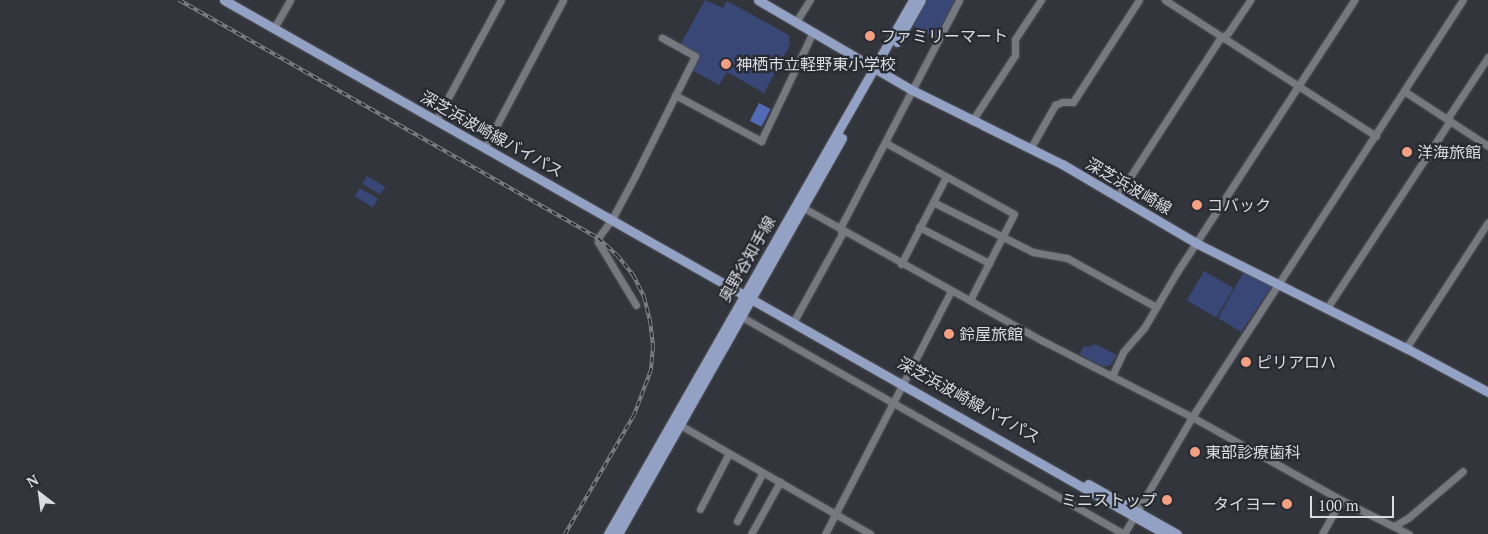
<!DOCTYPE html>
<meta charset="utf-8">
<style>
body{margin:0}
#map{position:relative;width:1488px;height:534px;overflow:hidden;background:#32353b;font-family:"PT Serif","Noto Sans JP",serif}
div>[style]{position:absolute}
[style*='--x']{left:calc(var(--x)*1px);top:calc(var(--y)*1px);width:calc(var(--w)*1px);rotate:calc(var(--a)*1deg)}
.green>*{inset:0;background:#384776;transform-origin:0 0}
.water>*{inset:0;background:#536ab7;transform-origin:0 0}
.roads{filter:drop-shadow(0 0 1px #505257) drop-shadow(0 0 1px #505257)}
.minor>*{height:7px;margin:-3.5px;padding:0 3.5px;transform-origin:3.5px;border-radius:3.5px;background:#767980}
.major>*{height:9px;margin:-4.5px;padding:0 4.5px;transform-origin:4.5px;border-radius:4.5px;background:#93a1c4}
.rail>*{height:4px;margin-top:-2px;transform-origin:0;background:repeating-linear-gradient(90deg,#282b31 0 5.5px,#7e8086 0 11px);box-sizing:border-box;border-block:1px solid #7e8086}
.dots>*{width:14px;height:14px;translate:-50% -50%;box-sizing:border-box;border:2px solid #282b31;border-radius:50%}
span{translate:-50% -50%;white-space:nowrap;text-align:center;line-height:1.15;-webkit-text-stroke:4.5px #282b31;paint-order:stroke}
.poi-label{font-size:16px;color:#dbdce1}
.left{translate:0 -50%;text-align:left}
.right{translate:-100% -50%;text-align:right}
.street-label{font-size:16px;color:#dbdce1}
.north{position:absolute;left:15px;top:469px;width:50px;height:50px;-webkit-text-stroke:4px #282b31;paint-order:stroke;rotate:330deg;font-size:14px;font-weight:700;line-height:20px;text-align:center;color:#dbdce1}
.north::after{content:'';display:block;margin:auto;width:18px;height:22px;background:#dbdce1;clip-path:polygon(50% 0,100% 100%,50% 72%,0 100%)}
.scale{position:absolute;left:1310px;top:496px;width:84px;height:22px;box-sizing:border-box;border:2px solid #dbdce1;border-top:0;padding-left:6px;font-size:15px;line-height:18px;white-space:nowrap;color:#dbdce1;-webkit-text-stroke:4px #282b31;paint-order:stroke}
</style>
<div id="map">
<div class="green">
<i style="clip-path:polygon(705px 0,723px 8px,727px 1px,789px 35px,790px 45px,764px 93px,727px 72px,719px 85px,690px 69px,698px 55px,680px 45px)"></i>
<i style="clip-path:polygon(927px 0,955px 0,935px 38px,913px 26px)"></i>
<i style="left:367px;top:176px;width:21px;height:9px;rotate:31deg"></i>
<i style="left:360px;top:188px;width:21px;height:10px;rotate:31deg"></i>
<i style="left:1204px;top:271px;width:34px;height:34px;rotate:30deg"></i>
<i style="clip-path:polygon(1244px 271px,1269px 283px,1271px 288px,1241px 332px,1218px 318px)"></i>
<i style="clip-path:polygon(1095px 344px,1117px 355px,1111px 365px,1103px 367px,1079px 354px,1084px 346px,1088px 347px)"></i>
</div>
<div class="water">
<i style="left:759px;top:103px;width:13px;height:20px;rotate:27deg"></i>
</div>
<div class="roads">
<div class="minor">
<i style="--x:1165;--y:0;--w:251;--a:32.8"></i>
<i style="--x:796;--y:22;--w:26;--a:-58"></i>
<i style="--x:274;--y:28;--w:32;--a:-60"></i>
<i style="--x:1404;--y:91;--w:100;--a:33.2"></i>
<i style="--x:675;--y:95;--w:98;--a:28.1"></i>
<i style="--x:761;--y:141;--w:121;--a:-64.5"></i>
<i style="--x:436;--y:120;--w:136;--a:-61.6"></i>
<i style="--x:972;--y:121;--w:79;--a:-56.9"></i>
<i style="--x:1015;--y:55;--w:16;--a:-90"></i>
<i style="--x:1015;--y:39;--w:47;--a:-56.3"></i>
<i style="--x:886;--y:143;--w:146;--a:29"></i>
<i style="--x:1014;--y:214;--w:97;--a:117.1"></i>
<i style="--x:485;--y:147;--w:166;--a:-62"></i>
<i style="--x:1030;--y:149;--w:51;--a:-60.4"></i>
<i style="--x:1055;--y:105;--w:8;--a:-23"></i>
<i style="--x:1062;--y:102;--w:11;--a:0"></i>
<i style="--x:1073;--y:102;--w:121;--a:-57.1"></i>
<i style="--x:1117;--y:197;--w:187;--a:-57"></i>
<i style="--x:1219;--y:40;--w:11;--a:-38"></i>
<i style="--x:1228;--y:33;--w:40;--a:-56"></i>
<i style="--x:933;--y:202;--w:112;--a:26.6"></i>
<i style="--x:1033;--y:252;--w:35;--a:10"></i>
<i style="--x:1067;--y:258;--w:102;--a:28.8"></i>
<i style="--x:802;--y:207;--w:276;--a:29.1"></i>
<i style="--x:1043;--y:341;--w:167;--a:27"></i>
<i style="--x:1192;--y:417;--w:171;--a:29.1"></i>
<i style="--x:1341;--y:500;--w:76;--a:26.6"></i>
<i style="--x:919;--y:227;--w:79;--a:27.2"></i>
<i style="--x:901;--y:264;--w:98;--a:-62.7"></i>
<i style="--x:636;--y:305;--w:74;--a:-121.1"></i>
<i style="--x:598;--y:242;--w:4;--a:-90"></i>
<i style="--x:598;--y:238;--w:24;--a:-54"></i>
<i style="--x:612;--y:219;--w:49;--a:-61.9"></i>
<i style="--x:635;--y:176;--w:134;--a:-63.4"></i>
<i style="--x:695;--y:56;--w:38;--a:-151"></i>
<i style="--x:1327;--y:308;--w:220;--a:-56.7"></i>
<i style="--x:1448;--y:124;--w:8;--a:-83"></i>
<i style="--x:1449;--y:116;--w:71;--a:-56.5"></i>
<i style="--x:742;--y:317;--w:439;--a:29.6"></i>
<i style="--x:795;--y:319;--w:97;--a:-61.1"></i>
<i style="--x:842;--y:234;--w:6;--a:-108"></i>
<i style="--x:840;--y:228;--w:257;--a:-62.4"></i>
<i style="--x:1406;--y:348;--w:150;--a:-56.9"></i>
<i style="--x:1112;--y:376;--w:26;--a:-65"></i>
<i style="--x:1123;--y:352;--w:32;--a:-49"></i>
<i style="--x:1144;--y:328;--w:65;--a:-59.5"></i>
<i style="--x:1177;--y:272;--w:325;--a:-56.9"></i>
<i style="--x:680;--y:425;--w:219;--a:29.8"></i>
<i style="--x:700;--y:509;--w:63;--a:-62.6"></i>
<i style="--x:737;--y:521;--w:55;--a:-62"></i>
<i style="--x:1394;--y:526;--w:16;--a:-30"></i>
<i style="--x:1408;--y:518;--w:72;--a:-40.5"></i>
<i style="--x:751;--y:534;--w:60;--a:-60.9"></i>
<i style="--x:825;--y:534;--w:274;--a:-62.6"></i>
<i style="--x:1124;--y:534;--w:135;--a:-59.8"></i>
<i style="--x:1192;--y:417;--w:497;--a:-57"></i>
<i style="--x:1322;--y:534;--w:39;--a:-61"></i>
</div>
<div class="major">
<i style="--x:224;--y:0;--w:1082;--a:29.57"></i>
<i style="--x:758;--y:0;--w:178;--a:30.3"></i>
<i style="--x:912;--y:90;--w:167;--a:26.3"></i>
<i style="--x:1062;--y:164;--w:156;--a:30.5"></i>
<i style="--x:1196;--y:243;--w:235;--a:26.6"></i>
<i style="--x:1406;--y:348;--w:93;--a:28.2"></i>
<i style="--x:897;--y:42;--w:48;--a:-60.3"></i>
<i style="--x:1088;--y:484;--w:102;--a:29.3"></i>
<i style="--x:608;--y:534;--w:615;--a:-60.27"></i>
<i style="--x:618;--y:534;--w:455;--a:-60.5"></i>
</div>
</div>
<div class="rail">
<i style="--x:179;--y:0;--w:482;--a:29.6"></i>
<i style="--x:598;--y:238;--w:25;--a:42"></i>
<i style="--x:617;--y:255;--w:26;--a:51"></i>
<i style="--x:633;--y:275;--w:25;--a:63"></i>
<i style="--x:644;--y:297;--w:25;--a:76"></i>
<i style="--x:650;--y:321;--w:25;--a:83"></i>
<i style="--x:653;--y:346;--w:24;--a:95"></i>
<i style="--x:651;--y:370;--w:48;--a:110.7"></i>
<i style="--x:634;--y:415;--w:138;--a:120.1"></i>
</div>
<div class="dots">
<i style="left:870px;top:36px;background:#f39f83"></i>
<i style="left:726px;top:64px;background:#f39f83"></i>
<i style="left:1407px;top:152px;background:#f39f83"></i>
<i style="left:1197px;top:205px;background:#f39f83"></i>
<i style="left:949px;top:334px;background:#f39f83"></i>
<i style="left:1246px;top:362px;background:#f39f83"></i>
<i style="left:1195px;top:452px;background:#f39f83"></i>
<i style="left:1167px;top:500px;background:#f39f83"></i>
<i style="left:1287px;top:504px;background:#f39f83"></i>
</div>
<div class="poi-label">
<span class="left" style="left:880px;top:36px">ファミリーマート</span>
<span class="left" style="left:736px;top:64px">神栖市立軽野東小学校</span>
<span class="left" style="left:1417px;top:152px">洋海旅館</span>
<span class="left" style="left:1207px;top:205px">コバック</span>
<span class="left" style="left:959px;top:334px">鈴屋旅館</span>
<span class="left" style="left:1256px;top:362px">ピリアロハ</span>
<span class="left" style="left:1205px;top:452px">東部診療歯科</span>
<span class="right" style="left:1157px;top:500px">ミニストップ</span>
<span class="right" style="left:1277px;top:504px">タイヨー</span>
</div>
<div class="street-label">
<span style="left:492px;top:134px;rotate:29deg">深芝浜波崎線バイパス</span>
<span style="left:1129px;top:186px;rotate:30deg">深芝浜波崎線</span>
<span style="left:747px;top:259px;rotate:-60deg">奥野谷知手線</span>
<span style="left:969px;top:400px;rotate:29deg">深芝浜波崎線バイパス</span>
</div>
<div class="north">N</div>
<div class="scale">100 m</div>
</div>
